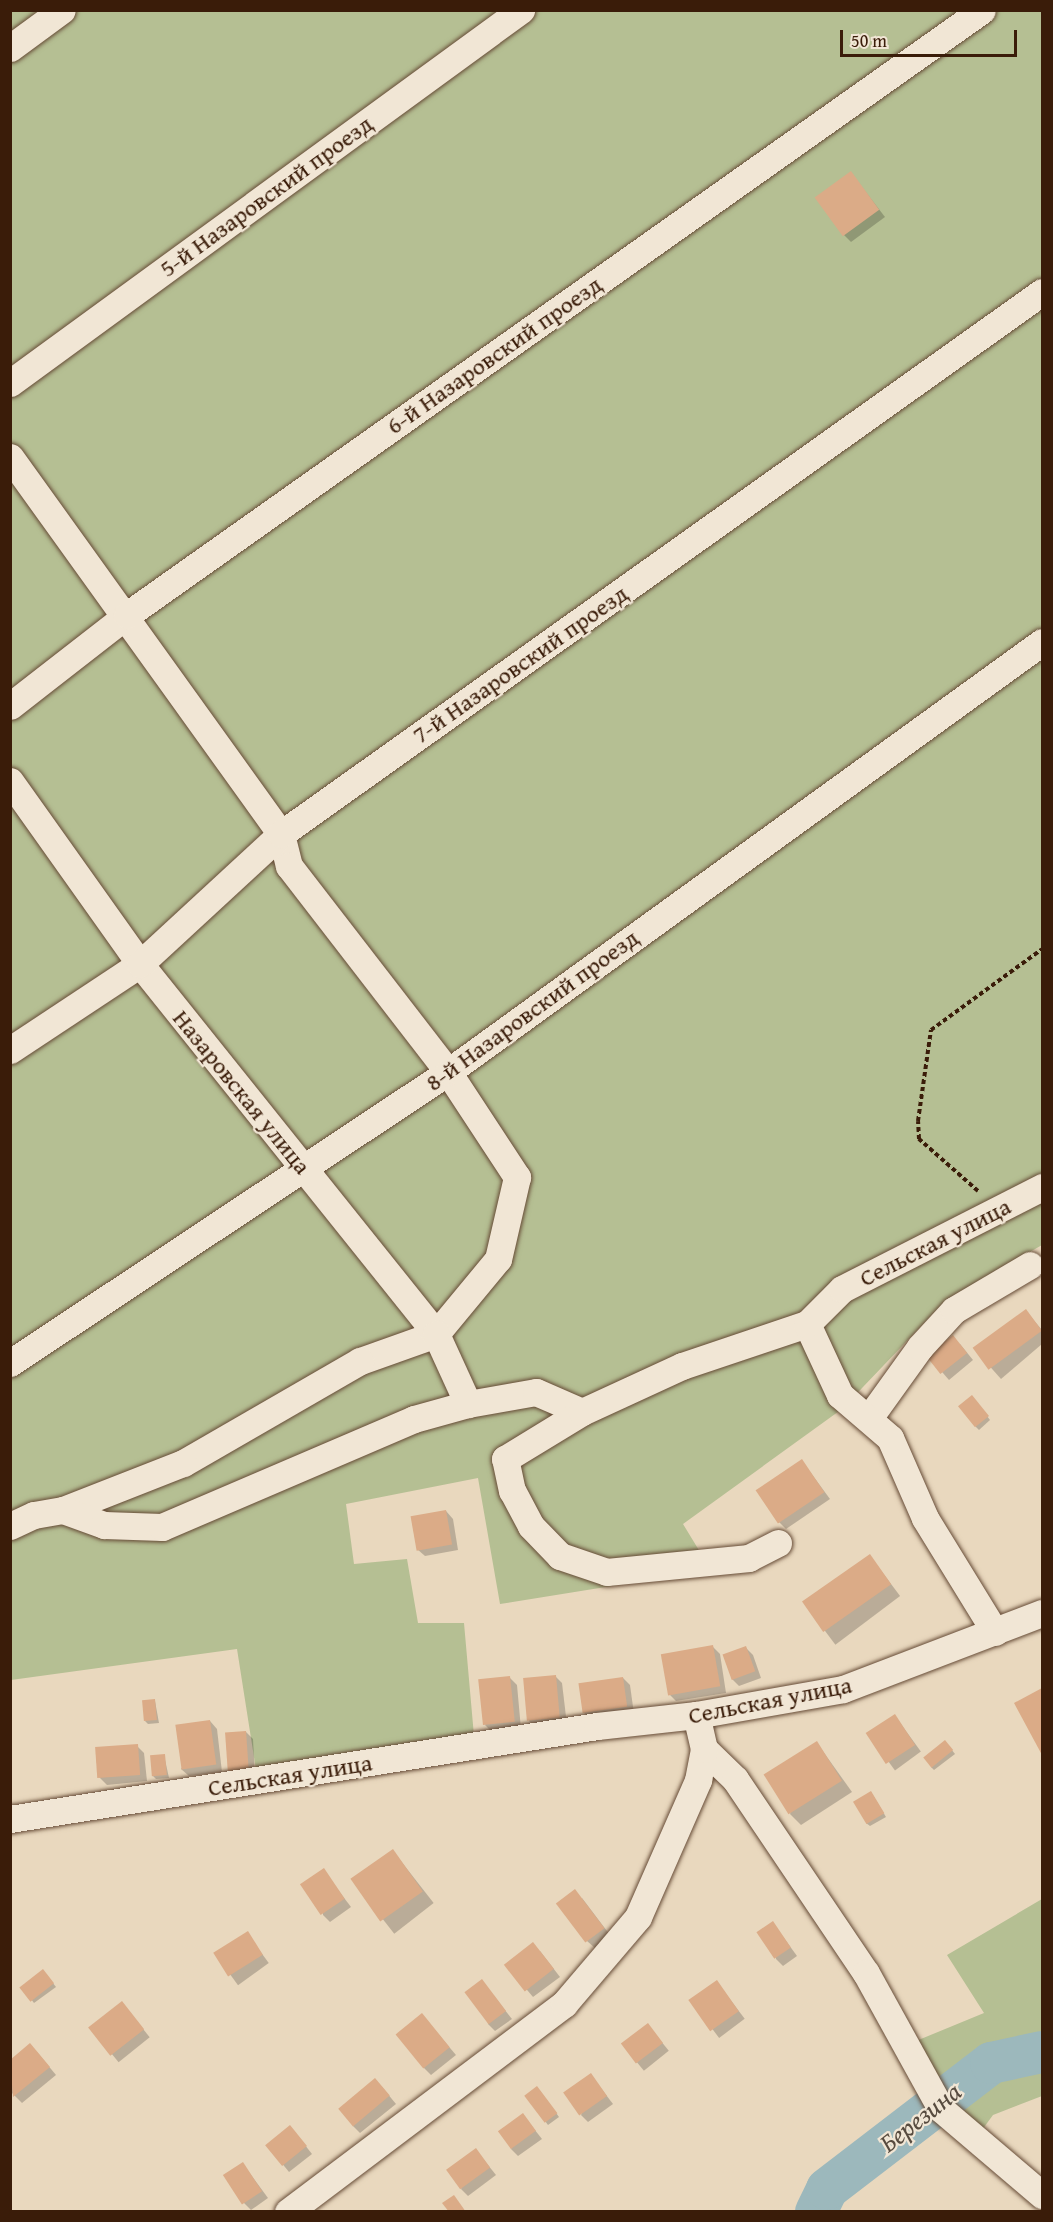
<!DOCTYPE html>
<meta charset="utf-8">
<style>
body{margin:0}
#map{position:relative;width:1053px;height:2222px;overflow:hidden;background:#e9d8be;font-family:"Gentium Book Plus",serif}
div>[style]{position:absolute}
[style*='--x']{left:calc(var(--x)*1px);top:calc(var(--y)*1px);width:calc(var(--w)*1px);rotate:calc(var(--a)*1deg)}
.green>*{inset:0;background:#b5bf93}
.shadow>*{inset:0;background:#0003;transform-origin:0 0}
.river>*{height:42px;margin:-21px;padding:0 21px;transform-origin:21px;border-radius:21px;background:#9cb8bc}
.building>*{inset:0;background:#dbab87;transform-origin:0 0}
.path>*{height:4px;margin-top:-2px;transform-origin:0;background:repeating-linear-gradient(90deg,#3a1c09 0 4.5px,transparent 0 7.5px)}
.roads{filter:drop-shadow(0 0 2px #664b36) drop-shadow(0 0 2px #664b36)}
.minor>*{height:27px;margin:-13.5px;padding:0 13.5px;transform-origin:13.5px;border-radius:13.5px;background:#f1e6d5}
span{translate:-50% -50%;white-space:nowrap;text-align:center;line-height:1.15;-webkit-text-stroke:4.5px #f1e6d5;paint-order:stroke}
.street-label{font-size:24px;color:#3a1c09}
.water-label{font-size:26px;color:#574b3f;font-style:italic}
.frame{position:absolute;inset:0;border:12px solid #3a1c09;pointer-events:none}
.scale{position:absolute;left:840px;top:30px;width:177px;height:27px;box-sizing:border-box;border:3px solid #3a1c09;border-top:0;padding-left:8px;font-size:18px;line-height:21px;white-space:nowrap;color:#3a1c09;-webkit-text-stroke:4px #f1e6d5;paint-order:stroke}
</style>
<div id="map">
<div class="green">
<i style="clip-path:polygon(10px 11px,1042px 11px,1042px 1245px,946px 1300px,842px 1409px,683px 1524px,711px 1570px,500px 1604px,478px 1478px,346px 1504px,354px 1564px,407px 1559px,418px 1623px,464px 1623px,474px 1736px,256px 1770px,237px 1649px,11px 1680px)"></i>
<i style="clip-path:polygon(1042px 1899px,1042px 2096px,993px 2115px,982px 2130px,949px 2096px,916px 2041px,984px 2013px,947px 1955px)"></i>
</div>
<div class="shadow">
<i style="clip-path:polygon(851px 173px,885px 217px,851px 242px,844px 235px)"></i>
<i style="clip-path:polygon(1026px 1311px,1042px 1330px,1042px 1344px,1001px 1379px,977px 1352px)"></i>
<i style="clip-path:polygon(960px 1344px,973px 1360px,949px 1380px,929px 1357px)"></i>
<i style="clip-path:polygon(975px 1400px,990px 1420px,979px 1430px,976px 1427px)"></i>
<i style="clip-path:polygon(802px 1461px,830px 1499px,786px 1529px,779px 1522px)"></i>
<i style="clip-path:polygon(446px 1511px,453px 1519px,458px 1550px,425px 1556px,417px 1549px)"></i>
<i style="left:870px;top:1556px;width:50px;height:81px;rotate:53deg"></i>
<i style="clip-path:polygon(713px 1647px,720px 1654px,726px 1693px,676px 1701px,668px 1693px)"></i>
<i style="clip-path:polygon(746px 1648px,753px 1655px,761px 1678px,739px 1686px,732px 1679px,724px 1655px)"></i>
<i style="clip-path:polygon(555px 1676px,562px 1683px,567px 1725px,536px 1728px,529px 1721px)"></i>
<i style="clip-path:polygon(510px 1678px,517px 1685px,521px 1729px,492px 1732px,485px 1725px)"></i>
<i style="clip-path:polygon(623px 1678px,630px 1685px,634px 1714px,591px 1719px,583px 1712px)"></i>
<i style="clip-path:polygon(1042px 1690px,1042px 1752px,1016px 1704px)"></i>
<i style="clip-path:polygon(155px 1701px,159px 1723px,148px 1724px,145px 1721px)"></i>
<i style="left:895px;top:1716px;width:44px;height:32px;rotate:54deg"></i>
<i style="clip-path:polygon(210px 1721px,217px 1729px,222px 1772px,189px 1776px,181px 1769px)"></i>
<i style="clip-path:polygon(246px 1732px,253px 1739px,255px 1776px,236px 1778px)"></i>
<i style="clip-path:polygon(817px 1743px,852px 1792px,801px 1825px,790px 1814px)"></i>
<i style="clip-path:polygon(948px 1745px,955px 1754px,934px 1770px,931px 1767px)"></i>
<i style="clip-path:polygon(137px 1746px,144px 1753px,147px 1781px,107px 1785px,99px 1777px)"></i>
<i style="clip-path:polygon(164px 1755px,169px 1778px,156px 1779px,153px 1776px)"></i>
<i style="clip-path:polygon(871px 1792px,886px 1817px,870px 1826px,866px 1823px)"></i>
<i style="left:393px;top:1851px;width:66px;height:50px;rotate:52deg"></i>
<i style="clip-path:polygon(323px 1870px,351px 1907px,330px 1922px,323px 1915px)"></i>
<i style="clip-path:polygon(582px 1898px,610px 1935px,595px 1948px,587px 1941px)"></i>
<i style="clip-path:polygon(773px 1923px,797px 1956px,783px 1966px,776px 1959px)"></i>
<i style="left:247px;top:1933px;width:37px;height:38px;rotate:54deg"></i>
<i style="clip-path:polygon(540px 1951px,560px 1977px,533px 1997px,506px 1965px)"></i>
<i style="clip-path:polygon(46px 1974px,56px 1987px,34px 2003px,22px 1987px)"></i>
<i style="clip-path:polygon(482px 1981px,512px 2019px,495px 2031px,488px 2024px)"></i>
<i style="left:717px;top:1982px;width:46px;height:32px;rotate:53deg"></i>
<i style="left:122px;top:2003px;width:44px;height:40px;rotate:51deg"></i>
<i style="clip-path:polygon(422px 2015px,456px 2055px,431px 2075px,424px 2068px)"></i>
<i style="left:648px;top:2025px;width:33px;height:32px;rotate:51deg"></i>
<i style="clip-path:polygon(37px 2052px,56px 2075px,22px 2103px,10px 2091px,10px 2062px)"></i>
<i style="clip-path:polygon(597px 2083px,613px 2104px,588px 2122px,581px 2115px)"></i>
<i style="clip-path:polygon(382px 2087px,396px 2104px,360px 2133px,353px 2126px)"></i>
<i style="clip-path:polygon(540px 2091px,559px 2117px,548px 2125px,526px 2096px)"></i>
<i style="clip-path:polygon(523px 2115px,542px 2139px,518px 2156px,511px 2149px)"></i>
<i style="clip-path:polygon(297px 2135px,312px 2154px,289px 2172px,267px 2145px)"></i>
<i style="clip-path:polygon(476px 2150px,496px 2175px,468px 2196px,461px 2189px)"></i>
<i style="clip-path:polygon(243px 2164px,268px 2198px,251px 2210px,244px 2203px)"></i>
</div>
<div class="river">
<i style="--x:816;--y:2212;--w:25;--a:-64"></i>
<i style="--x:827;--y:2189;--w:207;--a:-37.5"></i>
<i style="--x:991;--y:2063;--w:52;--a:-12.2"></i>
</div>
<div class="building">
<i style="left:851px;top:171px;width:48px;height:45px;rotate:54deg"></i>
<i style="left:1026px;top:1309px;width:27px;height:66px;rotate:54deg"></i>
<i style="left:953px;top:1335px;width:23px;height:34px;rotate:52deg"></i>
<i style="left:972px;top:1395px;width:27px;height:18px;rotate:51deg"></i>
<i style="left:802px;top:1459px;width:40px;height:56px;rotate:56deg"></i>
<i style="left:446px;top:1510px;width:35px;height:36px;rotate:80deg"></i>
<i style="left:870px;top:1554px;width:37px;height:83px;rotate:55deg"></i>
<i style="left:713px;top:1645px;width:42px;height:53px;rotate:80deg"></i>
<i style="left:746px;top:1646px;width:27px;height:25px;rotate:70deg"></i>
<i style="left:556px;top:1675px;width:43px;height:33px;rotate:85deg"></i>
<i style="left:510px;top:1676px;width:46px;height:32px;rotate:84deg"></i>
<i style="left:623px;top:1677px;width:30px;height:45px;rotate:82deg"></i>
<i style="clip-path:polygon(1042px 1688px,1042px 1755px,1014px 1703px)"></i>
<i style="left:155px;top:1699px;width:21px;height:13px;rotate:85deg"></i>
<i style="left:895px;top:1714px;width:37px;height:35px;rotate:57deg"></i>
<i style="left:210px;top:1720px;width:45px;height:35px;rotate:82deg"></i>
<i style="left:246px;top:1731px;width:39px;height:21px;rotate:86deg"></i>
<i style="left:945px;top:1740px;width:13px;height:28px;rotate:51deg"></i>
<i style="left:817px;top:1741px;width:47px;height:63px;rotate:58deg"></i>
<i style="left:138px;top:1744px;width:31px;height:43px;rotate:86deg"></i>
<i style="left:165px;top:1754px;width:21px;height:15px;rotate:85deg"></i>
<i style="left:871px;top:1791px;width:26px;height:21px;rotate:59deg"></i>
<i style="left:393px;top:1849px;width:52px;height:52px;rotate:55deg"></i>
<i style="left:324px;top:1868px;width:37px;height:29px;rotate:56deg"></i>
<i style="left:575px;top:1889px;width:49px;height:24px;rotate:53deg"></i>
<i style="left:773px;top:1921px;width:32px;height:20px;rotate:56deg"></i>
<i style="left:248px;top:1931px;width:28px;height:41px;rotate:58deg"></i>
<i style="left:533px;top:1942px;width:34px;height:37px;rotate:52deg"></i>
<i style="left:43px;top:1969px;width:18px;height:30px;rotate:52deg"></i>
<i style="left:482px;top:1979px;width:40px;height:22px;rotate:53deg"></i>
<i style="left:717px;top:1980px;width:38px;height:35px;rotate:55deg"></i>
<i style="left:122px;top:2001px;width:36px;height:43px;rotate:52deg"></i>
<i style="left:422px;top:2013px;width:44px;height:34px;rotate:51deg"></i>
<i style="left:648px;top:2023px;width:25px;height:34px;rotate:53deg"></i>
<i style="clip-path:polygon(30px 2043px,50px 2067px,13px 2097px,10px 2060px)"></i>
<i style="left:591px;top:2073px;width:28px;height:34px;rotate:55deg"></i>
<i style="left:375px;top:2078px;width:23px;height:48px;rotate:50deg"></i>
<i style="left:537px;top:2086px;width:34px;height:16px;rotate:53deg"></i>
<i style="left:523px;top:2113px;width:22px;height:31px;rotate:54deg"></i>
<i style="left:290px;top:2125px;width:27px;height:32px;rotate:51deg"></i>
<i style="left:476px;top:2148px;width:24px;height:37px;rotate:54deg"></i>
<i style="left:243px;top:2162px;width:35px;height:24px;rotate:57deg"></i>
<i style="clip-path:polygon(454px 2195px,466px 2212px,449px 2212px,442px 2203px)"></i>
</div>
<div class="path">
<i style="--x:978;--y:1191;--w:79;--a:-138.6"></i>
<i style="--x:919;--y:1139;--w:18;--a:-93"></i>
<i style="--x:918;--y:1121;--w:92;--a:-81.9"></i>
<i style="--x:931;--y:1030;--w:137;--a:-36.1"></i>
</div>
<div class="roads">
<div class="minor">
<i style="--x:10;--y:48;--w:64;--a:-36.2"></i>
<i style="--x:10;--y:383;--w:633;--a:-36.13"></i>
<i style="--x:10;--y:457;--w:464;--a:54.3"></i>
<i style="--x:281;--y:834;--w:33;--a:76"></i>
<i style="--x:289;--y:866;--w:260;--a:52.3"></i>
<i style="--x:448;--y:1072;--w:126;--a:56.7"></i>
<i style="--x:517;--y:1177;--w:84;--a:103"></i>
<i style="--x:498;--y:1259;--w:97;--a:129.6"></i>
<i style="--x:436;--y:1334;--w:81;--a:160.4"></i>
<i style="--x:360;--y:1361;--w:204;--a:150"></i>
<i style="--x:183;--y:1463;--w:129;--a:158.6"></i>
<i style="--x:10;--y:706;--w:148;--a:-37.9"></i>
<i style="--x:127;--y:615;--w:1047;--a:-35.28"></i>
<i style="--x:10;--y:781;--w:224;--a:54.6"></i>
<i style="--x:140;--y:964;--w:474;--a:51.3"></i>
<i style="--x:436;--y:1334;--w:77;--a:65.4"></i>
<i style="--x:10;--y:1050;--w:156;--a:-33.5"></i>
<i style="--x:140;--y:964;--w:192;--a:-42.7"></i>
<i style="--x:281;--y:834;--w:934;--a:-35.46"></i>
<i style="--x:10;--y:1363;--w:526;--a:-33.6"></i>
<i style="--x:448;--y:1072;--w:733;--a:-35.9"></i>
<i style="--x:869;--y:1418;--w:87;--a:-54.3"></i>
<i style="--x:920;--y:1347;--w:50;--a:-47.4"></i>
<i style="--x:954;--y:1310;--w:88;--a:-30.6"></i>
<i style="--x:10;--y:1526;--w:26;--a:-25"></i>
<i style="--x:34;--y:1515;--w:29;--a:-10"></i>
<i style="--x:63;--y:1510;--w:44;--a:20.1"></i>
<i style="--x:104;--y:1525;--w:58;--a:2"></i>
<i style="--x:162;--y:1527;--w:274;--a:-23.2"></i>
<i style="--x:414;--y:1419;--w:56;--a:-15.5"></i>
<i style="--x:468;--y:1404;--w:69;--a:-10"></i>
<i style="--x:536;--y:1392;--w:50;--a:23.5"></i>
<i style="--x:778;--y:1543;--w:33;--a:153"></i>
<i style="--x:749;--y:1558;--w:143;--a:174.4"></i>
<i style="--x:607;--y:1572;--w:50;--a:-161.2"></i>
<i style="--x:560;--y:1556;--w:42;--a:-134"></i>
<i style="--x:531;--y:1526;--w:40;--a:-118"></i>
<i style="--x:512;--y:1491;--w:33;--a:-102"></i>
<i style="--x:505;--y:1459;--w:90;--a:-31.4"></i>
<i style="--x:582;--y:1412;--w:110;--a:-24.7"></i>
<i style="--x:682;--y:1366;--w:132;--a:-18.6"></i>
<i style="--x:995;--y:1632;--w:134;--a:-121.6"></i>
<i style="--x:925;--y:1518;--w:87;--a:-113.6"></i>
<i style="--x:890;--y:1438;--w:66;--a:-139.3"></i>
<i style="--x:840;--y:1395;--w:78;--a:-114.9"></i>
<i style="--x:807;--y:1324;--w:49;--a:-45"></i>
<i style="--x:842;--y:1289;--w:225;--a:-27"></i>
<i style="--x:704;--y:1749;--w:43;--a:44.1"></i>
<i style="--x:735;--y:1779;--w:234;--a:56"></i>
<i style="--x:866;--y:1973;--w:155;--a:61.1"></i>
<i style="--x:941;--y:2109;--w:133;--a:40.4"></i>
<i style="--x:10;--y:1819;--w:594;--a:-9"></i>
<i style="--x:597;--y:1726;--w:100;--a:-6.3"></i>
<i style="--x:696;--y:1715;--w:149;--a:-10"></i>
<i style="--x:843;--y:1689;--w:213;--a:-20.9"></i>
<i style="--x:288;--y:2212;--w:346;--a:-37"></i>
<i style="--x:564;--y:2004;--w:114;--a:-49.6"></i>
<i style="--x:638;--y:1917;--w:150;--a:-66.3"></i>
<i style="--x:698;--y:1780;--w:32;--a:-79"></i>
<i style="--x:704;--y:1749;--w:35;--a:-103"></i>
</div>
</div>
<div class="street-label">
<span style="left:266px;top:196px;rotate:-36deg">5-й Назаровский проезд</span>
<span style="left:494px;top:355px;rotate:-35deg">6-й Назаровский проезд</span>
<span style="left:520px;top:664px;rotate:-35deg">7-й Назаровский проезд</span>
<span style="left:532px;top:1010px;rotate:-36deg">8-й Назаровский проезд</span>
<span style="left:242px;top:1092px;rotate:51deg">Назаровская улица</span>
<span style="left:935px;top:1242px;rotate:-27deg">Сельская улица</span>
<span style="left:770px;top:1700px;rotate:-11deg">Сельская улица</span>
<span style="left:290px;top:1775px;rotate:-9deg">Сельская улица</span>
</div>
<div class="water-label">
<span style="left:920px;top:2117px;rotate:-38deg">Березина</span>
</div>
<div class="frame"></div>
<div class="scale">50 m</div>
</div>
